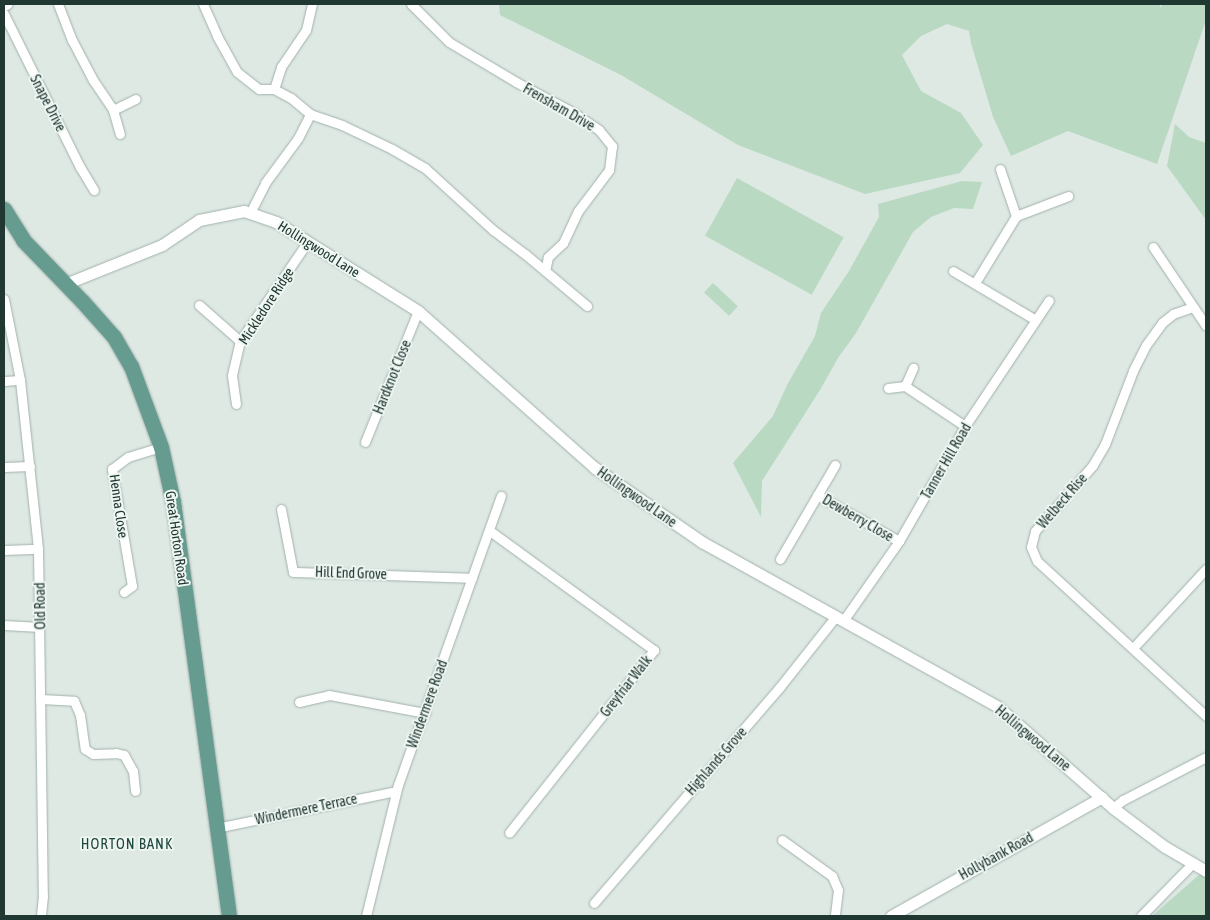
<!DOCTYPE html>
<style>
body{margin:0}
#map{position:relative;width:1210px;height:920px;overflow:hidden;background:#dee9e4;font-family:"Asap Condensed",sans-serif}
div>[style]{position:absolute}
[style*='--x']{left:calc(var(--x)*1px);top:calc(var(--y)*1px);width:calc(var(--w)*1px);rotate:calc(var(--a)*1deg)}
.green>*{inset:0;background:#b9d9c2;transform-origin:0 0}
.roads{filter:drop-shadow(0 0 1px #a2b0ab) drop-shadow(0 0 1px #a2b0ab)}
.minor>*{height:9px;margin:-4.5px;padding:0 4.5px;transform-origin:4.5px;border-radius:4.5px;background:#fff}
.tertiary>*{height:11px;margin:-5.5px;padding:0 5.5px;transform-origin:5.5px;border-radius:5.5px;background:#fff}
.primary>*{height:15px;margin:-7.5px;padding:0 7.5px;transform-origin:7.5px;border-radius:7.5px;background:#669b8f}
span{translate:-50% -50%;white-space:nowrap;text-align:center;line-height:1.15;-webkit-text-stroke:4px #eef6f2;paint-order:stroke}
.street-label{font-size:14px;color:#213732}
.neighbourhood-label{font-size:15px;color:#1f473e;letter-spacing:1px}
.frame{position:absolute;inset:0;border:5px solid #213732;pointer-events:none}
</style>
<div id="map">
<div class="green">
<i style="clip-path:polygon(499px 4px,1160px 4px,1160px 8px,1162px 4px,1206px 4px,1206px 20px,1157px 164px,1068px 131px,1011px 156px,993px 117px,971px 43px,969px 31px,947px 24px,921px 36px,902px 55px,921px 91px,961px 113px,983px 145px,960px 173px,865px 194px,738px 145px,621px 75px,500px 15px)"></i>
<i style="clip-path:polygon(1175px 124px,1189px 137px,1206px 143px,1206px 220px,1167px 166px)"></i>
<i style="left:737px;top:178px;width:122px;height:66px;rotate:29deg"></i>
<i style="clip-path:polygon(962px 181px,982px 182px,973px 209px,954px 208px,931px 217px,913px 232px,856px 333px,838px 358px,820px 390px,762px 481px,761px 517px,733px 463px,773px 416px,787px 385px,815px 336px,821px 313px,849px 271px,879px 217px,878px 204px)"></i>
<i style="left:713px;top:283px;width:34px;height:13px;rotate:43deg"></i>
<i style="clip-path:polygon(1200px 874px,1206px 878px,1206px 916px,1152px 916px)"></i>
</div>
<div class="roads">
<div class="minor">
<i style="--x:58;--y:4;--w:39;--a:69"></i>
<i style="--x:72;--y:40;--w:45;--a:62.3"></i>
<i style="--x:93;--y:80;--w:36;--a:56"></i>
<i style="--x:113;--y:110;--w:25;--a:74"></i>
<i style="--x:203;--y:4;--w:35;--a:66"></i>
<i style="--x:217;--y:36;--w:41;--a:60.9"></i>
<i style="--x:237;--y:72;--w:28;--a:38"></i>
<i style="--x:259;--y:89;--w:15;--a:0"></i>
<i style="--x:274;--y:89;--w:19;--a:28"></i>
<i style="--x:291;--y:98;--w:25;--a:40"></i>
<i style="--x:310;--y:114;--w:34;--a:19"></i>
<i style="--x:342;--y:125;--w:55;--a:25.6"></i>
<i style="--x:392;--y:149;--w:38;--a:30"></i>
<i style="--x:425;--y:168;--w:92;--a:42.4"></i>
<i style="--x:493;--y:230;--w:40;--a:37"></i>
<i style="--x:525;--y:254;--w:81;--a:40"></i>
<i style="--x:411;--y:4;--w:54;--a:45"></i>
<i style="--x:449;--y:42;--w:78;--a:30.8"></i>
<i style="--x:516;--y:82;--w:66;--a:28.1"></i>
<i style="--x:574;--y:113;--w:30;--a:34"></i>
<i style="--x:599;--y:130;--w:21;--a:51"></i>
<i style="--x:612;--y:146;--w:24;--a:97"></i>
<i style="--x:609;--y:170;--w:51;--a:127.1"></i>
<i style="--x:578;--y:211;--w:35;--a:115"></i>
<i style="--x:563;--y:243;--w:21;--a:137"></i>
<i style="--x:548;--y:257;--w:14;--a:102"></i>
<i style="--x:4;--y:6;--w:4;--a:-27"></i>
<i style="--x:4;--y:14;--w:171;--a:63.6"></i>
<i style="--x:80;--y:167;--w:27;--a:59"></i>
<i style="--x:274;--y:89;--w:23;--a:-72"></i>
<i style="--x:281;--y:67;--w:45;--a:-56"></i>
<i style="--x:306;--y:30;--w:27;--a:-77"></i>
<i style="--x:113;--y:110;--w:25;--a:-26"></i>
<i style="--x:1000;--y:169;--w:50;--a:71.2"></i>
<i style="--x:250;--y:213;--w:34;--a:-63"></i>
<i style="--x:265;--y:183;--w:56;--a:-53.7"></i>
<i style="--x:298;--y:138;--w:27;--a:-63"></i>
<i style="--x:1153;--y:247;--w:95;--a:56.1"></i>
<i style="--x:953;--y:271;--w:96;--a:30.6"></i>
<i style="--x:975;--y:283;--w:79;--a:-58.5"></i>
<i style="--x:1016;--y:216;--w:56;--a:-21"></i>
<i style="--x:4;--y:299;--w:83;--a:78.8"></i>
<i style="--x:20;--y:380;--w:170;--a:83.9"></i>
<i style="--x:38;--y:549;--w:347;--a:89.2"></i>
<i style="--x:43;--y:896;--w:20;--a:96"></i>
<i style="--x:199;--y:305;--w:55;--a:41.3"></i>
<i style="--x:1193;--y:307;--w:21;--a:161"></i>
<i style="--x:1173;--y:314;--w:14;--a:141"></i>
<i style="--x:1162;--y:323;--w:27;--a:126"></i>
<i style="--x:1146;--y:345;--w:29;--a:117"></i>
<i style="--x:1133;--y:371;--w:78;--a:111"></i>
<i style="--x:1105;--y:444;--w:24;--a:120"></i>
<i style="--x:1093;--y:465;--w:88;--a:131.3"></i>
<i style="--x:1035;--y:531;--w:16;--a:104"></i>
<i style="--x:1031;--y:547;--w:15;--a:67"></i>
<i style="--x:1037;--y:561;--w:229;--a:42.5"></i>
<i style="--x:4;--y:381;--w:16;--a:-4"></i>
<i style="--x:905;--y:386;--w:72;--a:33.7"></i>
<i style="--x:888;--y:388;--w:17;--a:-7"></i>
<i style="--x:905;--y:386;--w:20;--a:-66"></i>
<i style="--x:236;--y:404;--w:29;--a:-98"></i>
<i style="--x:232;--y:375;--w:35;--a:-77"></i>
<i style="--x:240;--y:341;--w:121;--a:-55.8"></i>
<i style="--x:365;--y:442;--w:141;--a:-68"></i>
<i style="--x:4;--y:467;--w:26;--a:-2"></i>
<i style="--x:817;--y:495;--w:94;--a:29.3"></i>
<i style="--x:281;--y:509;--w:64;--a:79.2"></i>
<i style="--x:293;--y:572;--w:179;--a:1.9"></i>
<i style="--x:490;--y:531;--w:203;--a:36"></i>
<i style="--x:654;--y:650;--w:233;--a:128.4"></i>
<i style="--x:4;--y:550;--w:34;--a:-2"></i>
<i style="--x:780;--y:559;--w:109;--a:-59.7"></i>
<i style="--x:124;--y:592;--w:10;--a:-37"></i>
<i style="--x:132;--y:586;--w:119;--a:-99.7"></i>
<i style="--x:112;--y:469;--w:20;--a:-37"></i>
<i style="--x:128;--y:457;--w:34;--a:-17"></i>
<i style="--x:843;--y:621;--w:98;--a:-55"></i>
<i style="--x:899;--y:541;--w:133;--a:-60.1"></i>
<i style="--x:965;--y:426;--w:151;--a:-56.3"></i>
<i style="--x:4;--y:625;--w:36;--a:3"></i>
<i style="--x:1133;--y:648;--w:108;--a:-47.3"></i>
<i style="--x:41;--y:699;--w:33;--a:3"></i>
<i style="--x:74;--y:701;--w:15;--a:67"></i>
<i style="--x:80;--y:715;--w:34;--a:82"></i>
<i style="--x:85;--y:749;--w:9;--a:32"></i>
<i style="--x:93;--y:754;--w:23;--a:-2"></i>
<i style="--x:116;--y:753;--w:8;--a:14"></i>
<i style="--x:124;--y:755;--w:18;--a:61"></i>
<i style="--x:133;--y:771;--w:20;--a:84"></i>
<i style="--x:299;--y:702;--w:31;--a:-13"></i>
<i style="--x:329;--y:695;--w:98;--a:10.6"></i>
<i style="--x:1113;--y:808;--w:13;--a:-39"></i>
<i style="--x:1123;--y:800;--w:93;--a:-27.4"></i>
<i style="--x:216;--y:828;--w:184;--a:-11.6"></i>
<i style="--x:782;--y:840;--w:62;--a:35.8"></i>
<i style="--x:832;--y:876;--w:15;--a:67"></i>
<i style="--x:838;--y:890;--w:26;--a:97"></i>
<i style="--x:594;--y:903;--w:284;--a:-49.3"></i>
<i style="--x:779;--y:688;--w:92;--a:-51.6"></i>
<i style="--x:366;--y:916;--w:135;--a:-76.3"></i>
<i style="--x:398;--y:785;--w:307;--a:-70.4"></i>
<i style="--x:1141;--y:916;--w:73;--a:-45.6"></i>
</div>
<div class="tertiary">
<i style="--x:65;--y:284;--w:105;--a:-21.9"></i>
<i style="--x:162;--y:245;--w:45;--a:-34"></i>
<i style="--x:199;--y:220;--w:46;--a:-11.3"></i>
<i style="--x:244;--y:211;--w:34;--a:19"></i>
<i style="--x:276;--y:222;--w:168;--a:32.1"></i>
<i style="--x:418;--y:311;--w:237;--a:41.6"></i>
<i style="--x:595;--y:468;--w:130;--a:34.7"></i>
<i style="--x:702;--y:542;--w:339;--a:29.1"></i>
<i style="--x:998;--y:707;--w:153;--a:41.3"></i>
<i style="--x:1113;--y:808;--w:65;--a:36.9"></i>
<i style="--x:1165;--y:847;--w:48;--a:30.3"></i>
<i style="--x:891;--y:916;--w:242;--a:-29.4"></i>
</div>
<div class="primary">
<i style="--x:4;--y:209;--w:36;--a:58"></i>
<i style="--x:23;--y:240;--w:85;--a:46"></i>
<i style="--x:82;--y:301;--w:48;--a:48.4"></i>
<i style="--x:114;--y:337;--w:34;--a:60"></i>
<i style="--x:131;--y:366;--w:86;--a:69.7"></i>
<i style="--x:161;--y:447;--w:56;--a:77.7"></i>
<i style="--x:173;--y:502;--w:418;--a:82.3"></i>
</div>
</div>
<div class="street-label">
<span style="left:48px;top:103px;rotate:63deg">Snape Drive</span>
<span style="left:559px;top:107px;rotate:30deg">Frensham Drive</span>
<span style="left:319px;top:249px;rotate:32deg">Hollingwood Lane</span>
<span style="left:266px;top:306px;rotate:-57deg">Mickledore Ridge</span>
<span style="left:392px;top:377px;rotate:-68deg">Hardknot Close</span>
<span style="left:946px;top:461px;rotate:-60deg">Tanner Hill Road</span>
<span style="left:637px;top:497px;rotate:35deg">Hollingwood Lane</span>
<span style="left:1062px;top:501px;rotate:-49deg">Welbeck Rise</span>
<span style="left:119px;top:506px;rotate:82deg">Henna Close</span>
<span style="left:858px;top:518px;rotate:30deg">Dewberry Close</span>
<span style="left:177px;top:538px;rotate:82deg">Great Horton Road</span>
<span style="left:351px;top:573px;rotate:2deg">Hill End Grove</span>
<span style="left:40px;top:606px;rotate:-91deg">Old Road</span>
<span style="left:626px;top:686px;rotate:-52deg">Greyfriar Walk</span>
<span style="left:427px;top:704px;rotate:-70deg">Windermere Road</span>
<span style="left:1033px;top:738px;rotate:40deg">Hollingwood Lane</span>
<span style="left:716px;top:761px;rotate:-49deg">Highlands Grove</span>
<span style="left:306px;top:809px;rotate:-12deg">Windermere Terrace</span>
<span style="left:996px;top:856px;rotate:-29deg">Hollybank Road</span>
</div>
<div class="neighbourhood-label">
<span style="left:127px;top:844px">HORTON BANK</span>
</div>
<div class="frame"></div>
</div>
